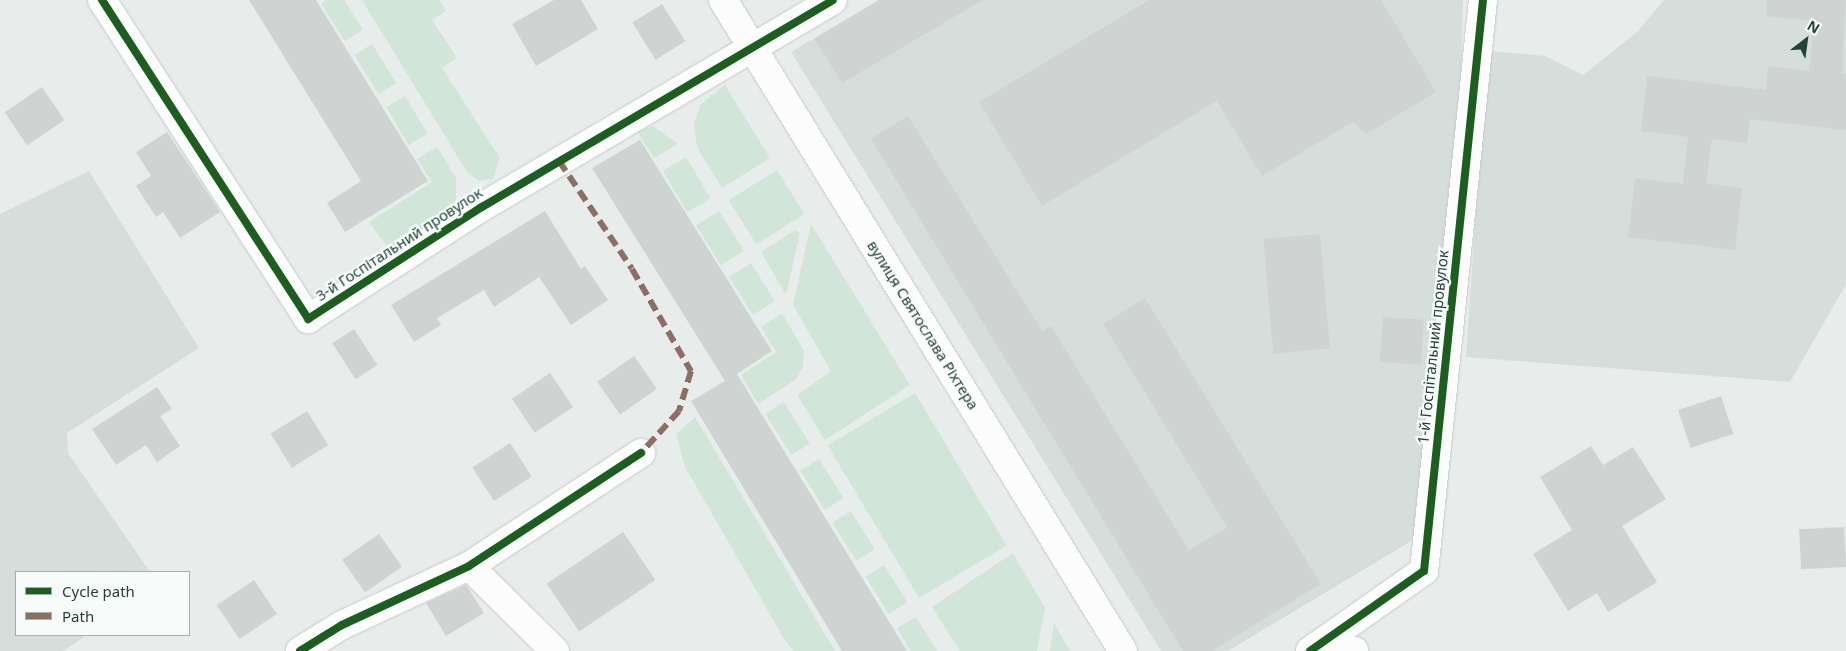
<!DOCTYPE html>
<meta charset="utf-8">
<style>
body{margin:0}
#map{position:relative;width:1846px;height:651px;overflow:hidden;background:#e8edeb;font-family:"Noto Sans",sans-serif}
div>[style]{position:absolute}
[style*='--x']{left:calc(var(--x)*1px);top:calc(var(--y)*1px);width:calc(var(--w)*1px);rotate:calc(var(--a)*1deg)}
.built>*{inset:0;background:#d6dedb}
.green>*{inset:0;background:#d1e6d8;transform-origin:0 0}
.building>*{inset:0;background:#cfd4d2;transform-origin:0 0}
.roads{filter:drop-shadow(0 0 1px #c5cac8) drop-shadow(0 0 1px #c5cac8)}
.street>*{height:28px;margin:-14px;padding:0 14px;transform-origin:14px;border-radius:14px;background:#fcfcfc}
.secondary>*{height:28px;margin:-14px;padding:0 14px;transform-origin:14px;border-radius:14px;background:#fcfcfc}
.quiet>*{height:6px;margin-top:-3px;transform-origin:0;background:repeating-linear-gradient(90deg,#8d6e63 0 12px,transparent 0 18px)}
.cycleway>*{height:8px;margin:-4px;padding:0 4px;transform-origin:4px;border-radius:4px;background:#1b5e20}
span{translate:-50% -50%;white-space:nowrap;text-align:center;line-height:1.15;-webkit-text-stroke:4.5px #f7fbf9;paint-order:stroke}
.street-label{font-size:15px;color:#24423a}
.legend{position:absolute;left:15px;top:571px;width:175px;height:65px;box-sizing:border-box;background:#f7fbf9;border:1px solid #a3b1ad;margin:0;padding:6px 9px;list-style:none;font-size:15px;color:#24423a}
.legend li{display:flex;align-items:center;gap:10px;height:25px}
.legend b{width:25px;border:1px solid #a3b1ad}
.north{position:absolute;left:1781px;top:15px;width:50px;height:50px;-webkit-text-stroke:4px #f7fbf9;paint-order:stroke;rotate:30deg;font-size:14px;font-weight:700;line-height:20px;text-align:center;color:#24423a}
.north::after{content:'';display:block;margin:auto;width:18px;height:22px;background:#24423a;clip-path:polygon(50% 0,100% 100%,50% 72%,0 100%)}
</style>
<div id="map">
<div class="built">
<i style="clip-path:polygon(879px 0,1463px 0,1458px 204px,1417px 534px,1408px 543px,1228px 651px,1161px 651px,791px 52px)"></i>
<i style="clip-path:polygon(1664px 0,1846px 0,1846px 284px,1790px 382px,1466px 357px,1481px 137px,1481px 50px,1545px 56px,1583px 75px,1638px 31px)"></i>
<i style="clip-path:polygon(89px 171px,199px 348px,67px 433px,68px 453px,150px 572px,16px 572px,16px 635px,87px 635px,63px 651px,0 651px,0 214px)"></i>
</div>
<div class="green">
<i style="clip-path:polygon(326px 0,344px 0,363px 30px,345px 41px,321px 4px)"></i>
<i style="clip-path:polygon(362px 0,439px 0,446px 11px,432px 20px,457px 58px,442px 68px,500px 158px,493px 179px,479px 181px,467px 172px)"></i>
<i style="left:372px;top:44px;width:46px;height:21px;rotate:58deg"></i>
<i style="clip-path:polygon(725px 85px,770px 158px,722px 188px,697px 147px,694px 123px,701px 104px)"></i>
<i style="left:405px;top:96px;width:44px;height:22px;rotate:59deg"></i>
<i style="clip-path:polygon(653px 126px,678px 144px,654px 158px,637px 131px)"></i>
<i style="clip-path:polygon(437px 147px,456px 178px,456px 203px,453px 210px,391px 252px,369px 222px,432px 182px,417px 159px)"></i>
<i style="left:686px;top:157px;width:48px;height:27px;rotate:59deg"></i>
<i style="left:777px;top:170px;width:52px;height:57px;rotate:58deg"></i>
<i style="left:719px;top:211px;width:47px;height:27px;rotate:58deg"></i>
<i style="clip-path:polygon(811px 224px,910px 385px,825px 440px,797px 395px,831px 371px,793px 305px)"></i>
<i style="clip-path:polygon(795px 230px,800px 233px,786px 295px,761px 252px)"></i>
<i style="left:751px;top:263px;width:45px;height:26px;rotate:58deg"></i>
<i style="clip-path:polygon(782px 313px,804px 351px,803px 367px,795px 380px,758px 404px,741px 375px,776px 352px,761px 327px)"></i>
<i style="left:915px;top:393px;width:178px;height:102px;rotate:59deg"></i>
<i style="left:784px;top:402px;width:49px;height:22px;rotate:58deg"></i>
<i style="clip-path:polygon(695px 417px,835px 651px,793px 651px,783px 637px,685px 467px,676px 434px)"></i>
<i style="left:819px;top:459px;width:46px;height:22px;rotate:58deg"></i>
<i style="left:851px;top:511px;width:45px;height:22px;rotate:58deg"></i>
<i style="clip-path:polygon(1013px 553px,1045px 608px,1037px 651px,960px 651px,932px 607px)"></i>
<i style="left:884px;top:565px;width:44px;height:22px;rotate:58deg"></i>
<i style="clip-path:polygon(916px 617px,937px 651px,911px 651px,897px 628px)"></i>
<i style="clip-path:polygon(1054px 623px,1070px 651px,1050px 651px)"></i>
</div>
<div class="building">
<i style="clip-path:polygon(249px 0,316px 0,428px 181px,345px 232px,327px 203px,361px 181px)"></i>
<i style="clip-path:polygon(554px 0,581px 0,598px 29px,536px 66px,512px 24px)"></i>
<i style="clip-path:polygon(879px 0,983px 0,842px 83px,814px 39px)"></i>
<i style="clip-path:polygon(1149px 0,1381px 0,1436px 92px,1366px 134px,1353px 122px,1262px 176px,1217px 101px,1042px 206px,979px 102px)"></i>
<i style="clip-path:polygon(1767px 0,1846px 0,1842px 74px,1846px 74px,1846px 130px,1750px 119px,1747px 143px,1712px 139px,1706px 183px,1742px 188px,1735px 250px,1628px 237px,1635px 178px,1683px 184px,1688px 137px,1641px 131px,1647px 76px,1766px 90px,1768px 66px,1809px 71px,1814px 21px,1766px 16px)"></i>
<i style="left:662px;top:4px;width:44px;height:35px;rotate:58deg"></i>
<i style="left:42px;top:87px;width:40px;height:45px;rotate:56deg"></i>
<i style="clip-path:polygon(908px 116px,1042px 331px,1051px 326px,1189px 550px,1227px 527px,1103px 324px,1145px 298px,1321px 584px,1212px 651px,1183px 651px,871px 139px)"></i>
<i style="clip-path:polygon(167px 132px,220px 212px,180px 238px,163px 212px,156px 217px,136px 186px,151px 176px,136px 152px)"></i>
<i style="clip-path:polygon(640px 140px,772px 351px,737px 374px,907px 651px,842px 651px,691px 401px,725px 381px,592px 168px)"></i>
<i style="clip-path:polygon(545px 211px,581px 269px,585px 266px,608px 300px,571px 325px,539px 277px,494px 307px,484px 290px,437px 318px,441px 325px,414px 342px,391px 305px)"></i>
<i style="left:1320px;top:234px;width:115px;height:57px;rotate:85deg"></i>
<i style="left:1383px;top:317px;width:41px;height:45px;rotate:4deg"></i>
<i style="left:354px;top:329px;width:43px;height:26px;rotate:57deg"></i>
<i style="left:634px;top:356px;width:40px;height:45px;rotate:55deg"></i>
<i style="left:550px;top:373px;width:41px;height:46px;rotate:56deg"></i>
<i style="clip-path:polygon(157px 387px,172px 409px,160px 416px,180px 446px,157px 462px,146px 445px,116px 465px,92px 429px)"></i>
<i style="left:1721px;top:396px;width:40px;height:45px;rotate:72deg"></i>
<i style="left:307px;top:411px;width:40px;height:43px;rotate:58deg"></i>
<i style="left:510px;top:443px;width:40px;height:45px;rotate:57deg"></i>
<i style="clip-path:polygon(1591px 446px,1603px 465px,1633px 447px,1666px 499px,1622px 526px,1657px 582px,1608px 612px,1597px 593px,1568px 611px,1533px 554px,1572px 530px,1540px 477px)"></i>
<i style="left:1844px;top:527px;width:40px;height:45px;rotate:87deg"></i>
<i style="left:623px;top:532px;width:58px;height:92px;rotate:56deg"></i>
<i style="left:379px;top:534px;width:40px;height:45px;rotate:55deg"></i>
<i style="left:254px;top:580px;width:41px;height:45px;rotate:56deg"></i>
<i style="clip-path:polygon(466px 585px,484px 613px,446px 636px,426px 603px)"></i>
</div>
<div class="roads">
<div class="street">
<i style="--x:102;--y:0;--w:380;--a:57.1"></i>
<i style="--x:308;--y:319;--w:207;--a:-32.8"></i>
<i style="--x:482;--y:207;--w:407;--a:-30.5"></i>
<i style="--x:469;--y:566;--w:121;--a:44.7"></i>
<i style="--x:1322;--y:644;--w:33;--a:12"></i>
<i style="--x:300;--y:651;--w:49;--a:-31.8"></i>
<i style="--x:342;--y:625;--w:140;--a:-24.9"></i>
<i style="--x:469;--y:566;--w:206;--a:-33.3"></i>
<i style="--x:1310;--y:651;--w:139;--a:-35.1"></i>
<i style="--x:1424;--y:571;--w:574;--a:-84.1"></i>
</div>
<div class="secondary">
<i style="--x:723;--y:0;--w:764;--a:58.43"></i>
</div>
</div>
<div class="quiet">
<i style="--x:559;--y:161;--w:130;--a:55.9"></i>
<i style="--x:632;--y:269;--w:118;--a:60"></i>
<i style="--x:691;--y:371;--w:42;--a:106.7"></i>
<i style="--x:679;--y:411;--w:57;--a:132.1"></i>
</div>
<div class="cycleway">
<i style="--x:102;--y:0;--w:380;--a:57.1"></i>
<i style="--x:308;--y:319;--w:207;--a:-32.8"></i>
<i style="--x:482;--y:207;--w:407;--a:-30.5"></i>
<i style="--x:300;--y:651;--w:49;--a:-31.8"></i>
<i style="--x:342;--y:625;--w:140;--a:-24.9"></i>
<i style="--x:469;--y:566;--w:206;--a:-33.3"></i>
<i style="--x:1310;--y:651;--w:139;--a:-35.1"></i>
<i style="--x:1424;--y:571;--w:574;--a:-84.1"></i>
</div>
<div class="street-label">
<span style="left:399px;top:244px;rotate:-33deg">3-й Госпітальний провулок</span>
<span style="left:923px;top:325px;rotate:58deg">вулиця Святослава Ріхтера</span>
<span style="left:1433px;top:347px;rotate:-84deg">1-й Госпітальний провулок</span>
</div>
<ul class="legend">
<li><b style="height:6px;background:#1b5e20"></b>Cycle path</li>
<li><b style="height:6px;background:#8d6e63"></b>Path</li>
</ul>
<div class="north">N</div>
</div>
